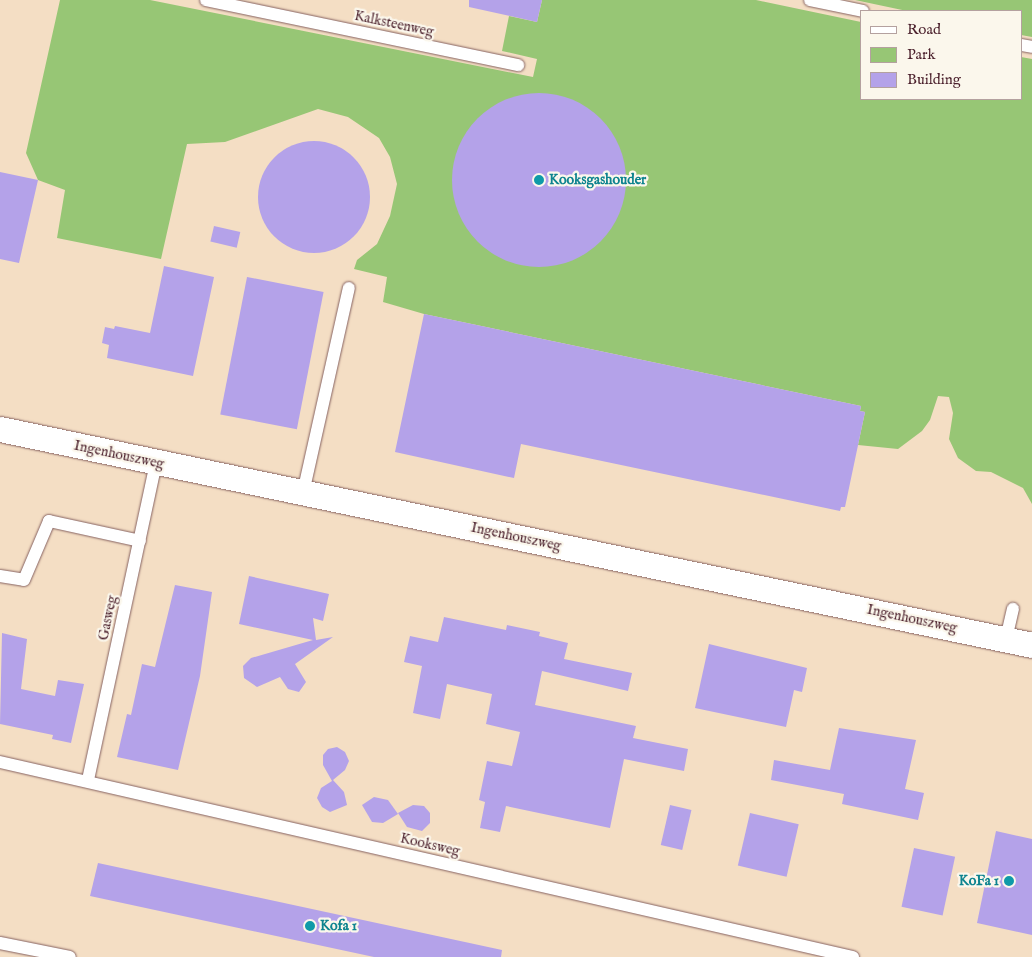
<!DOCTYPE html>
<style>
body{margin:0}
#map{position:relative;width:1032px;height:957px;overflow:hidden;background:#f4dec4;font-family:"IM FELL English",serif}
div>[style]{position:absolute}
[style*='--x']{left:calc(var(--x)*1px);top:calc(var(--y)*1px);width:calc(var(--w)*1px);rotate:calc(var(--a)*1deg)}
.green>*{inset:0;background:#97c675}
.building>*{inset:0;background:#b4a2e9;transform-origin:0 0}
.round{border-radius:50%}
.roads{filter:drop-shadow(0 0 1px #866261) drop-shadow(0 0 1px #866261)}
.service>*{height:12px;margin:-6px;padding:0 6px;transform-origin:6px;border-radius:6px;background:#fff}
.minor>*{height:25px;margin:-12.5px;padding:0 12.5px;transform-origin:12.5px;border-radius:12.5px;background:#fff}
.dots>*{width:14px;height:14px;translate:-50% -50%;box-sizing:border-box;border:2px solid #fbf7ec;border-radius:50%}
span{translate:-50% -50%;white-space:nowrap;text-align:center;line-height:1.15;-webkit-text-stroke:4.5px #fbf7ec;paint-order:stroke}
.street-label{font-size:14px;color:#4a1f2b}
.culture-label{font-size:14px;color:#0d838f;font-weight:700}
.left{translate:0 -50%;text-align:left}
.right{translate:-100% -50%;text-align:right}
.legend{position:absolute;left:860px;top:10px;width:162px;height:90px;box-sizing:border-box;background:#fbf7ec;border:1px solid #b4a19f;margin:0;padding:6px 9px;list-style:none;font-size:15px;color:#4a1f2b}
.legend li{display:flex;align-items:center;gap:10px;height:25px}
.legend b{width:25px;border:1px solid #b4a19f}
</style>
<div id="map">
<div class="green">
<i style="clip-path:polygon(60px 0,150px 0,533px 77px,537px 59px,502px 51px,509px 16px,537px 22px,542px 0,756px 0,861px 22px,861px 99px,1021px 99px,1021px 57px,1032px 59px,1032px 504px,1023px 488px,991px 472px,976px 471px,958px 458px,949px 439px,953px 413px,949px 397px,938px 396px,930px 420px,922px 431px,898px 449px,858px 445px,865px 412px,860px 411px,861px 406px,424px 314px,383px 302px,387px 277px,354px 269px,357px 260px,377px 244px,390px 216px,397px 184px,390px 157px,379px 138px,348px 117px,318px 109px,225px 142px,187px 144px,161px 259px,57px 238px,65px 190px,38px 180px,26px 153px)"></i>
<i style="clip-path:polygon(855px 0,1032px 0,1032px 37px,1021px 35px,1021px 11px,907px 11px)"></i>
</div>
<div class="building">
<i style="clip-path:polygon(469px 0,542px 0,537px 22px,469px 7px)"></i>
<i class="round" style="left:452px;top:93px;width:174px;height:174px"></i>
<i class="round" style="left:258px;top:141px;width:112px;height:112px"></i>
<i style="clip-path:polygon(0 172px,38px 180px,19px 263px,0 259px)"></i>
<i style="left:214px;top:226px;width:27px;height:16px;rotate:13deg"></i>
<i style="clip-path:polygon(164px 266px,214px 277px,193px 376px,107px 358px,109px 345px,102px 343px,105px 327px,114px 329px,115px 326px,150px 333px)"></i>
<i style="left:247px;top:277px;width:78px;height:140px;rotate:11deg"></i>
<i style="clip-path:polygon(424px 314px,861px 406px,860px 411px,865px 412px,845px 507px,841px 507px,840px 511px,521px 444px,514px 478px,395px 452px)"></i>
<i style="clip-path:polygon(249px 576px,329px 594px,323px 621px,313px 618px,316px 640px,333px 637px,295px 664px,306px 682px,299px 692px,288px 689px,280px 677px,257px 687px,244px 678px,243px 666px,251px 658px,313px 640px,239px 624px)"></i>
<i style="clip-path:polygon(175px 585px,212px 592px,200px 676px,178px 770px,117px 757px,127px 714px,131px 715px,142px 664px,155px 667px)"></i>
<i style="clip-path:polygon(444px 617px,506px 630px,507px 625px,540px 632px,539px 636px,568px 643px,564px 659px,632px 673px,628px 691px,542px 671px,535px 705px,636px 726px,633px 738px,688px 749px,684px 771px,624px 759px,610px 828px,506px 806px,500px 832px,480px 828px,485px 802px,479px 800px,487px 761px,512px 766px,520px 732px,486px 724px,492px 694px,447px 684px,440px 719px,413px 713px,422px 666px,404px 662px,410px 636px,438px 642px)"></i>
<i style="clip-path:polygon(2px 633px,27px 639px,21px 689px,55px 696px,58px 680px,84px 684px,71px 743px,52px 739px,53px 735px,0 724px)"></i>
<i style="clip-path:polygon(709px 644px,807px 668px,802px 692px,794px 690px,786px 727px,695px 708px)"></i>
<i style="clip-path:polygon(839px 728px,916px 740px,905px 789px,924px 793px,918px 820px,842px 804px,844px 794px,771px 780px,774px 760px,830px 770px)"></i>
<i style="clip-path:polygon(337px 747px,345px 752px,349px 761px,345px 770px,333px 780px,344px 792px,347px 805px,330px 812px,322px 807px,317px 798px,321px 788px,332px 781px,323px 765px,323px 755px,328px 749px)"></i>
<i style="clip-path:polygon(374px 797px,388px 800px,398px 814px,383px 823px,372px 822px,362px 805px)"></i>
<i style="clip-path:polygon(413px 805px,424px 806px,430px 813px,430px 823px,422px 831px,407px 827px,398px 813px)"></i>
<i style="left:670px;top:805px;width:22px;height:41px;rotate:13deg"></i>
<i style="left:750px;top:813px;width:50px;height:54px;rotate:13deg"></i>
<i style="clip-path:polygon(996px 831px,1032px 839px,1032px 935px,977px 923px)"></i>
<i style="left:914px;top:848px;width:42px;height:60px;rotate:12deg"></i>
<i style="clip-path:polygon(98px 863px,502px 950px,501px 957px,374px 957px,90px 896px)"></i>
</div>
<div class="roads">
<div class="service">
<i style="--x:206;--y:0;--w:319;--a:11.8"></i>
<i style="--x:810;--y:0;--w:54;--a:11.7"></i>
<i style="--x:1021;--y:45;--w:11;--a:10"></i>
<i style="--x:303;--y:493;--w:210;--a:-77.4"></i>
<i style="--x:0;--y:576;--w:24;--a:9"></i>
<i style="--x:24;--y:580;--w:64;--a:-67"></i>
<i style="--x:49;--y:521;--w:93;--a:12.4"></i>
<i style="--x:1006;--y:639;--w:31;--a:-77"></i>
<i style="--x:0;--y:762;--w:875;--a:12.88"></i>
<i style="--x:88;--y:780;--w:324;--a:-77.9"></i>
<i style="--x:0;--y:943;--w:71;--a:11.3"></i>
</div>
<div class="minor">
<i style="--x:0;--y:429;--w:1054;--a:11.82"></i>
</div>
</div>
<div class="dots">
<i style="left:539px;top:180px;background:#0f9aa8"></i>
<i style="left:1009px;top:881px;background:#0f9aa8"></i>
<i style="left:310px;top:926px;background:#0f9aa8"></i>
</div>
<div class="street-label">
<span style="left:394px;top:24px;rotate:12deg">Kalksteenweg</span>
<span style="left:119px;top:455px;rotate:12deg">Ingenhouszweg</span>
<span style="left:516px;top:537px;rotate:12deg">Ingenhouszweg</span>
<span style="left:108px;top:618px;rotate:-78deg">Gasweg</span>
<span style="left:912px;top:619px;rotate:12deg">Ingenhouszweg</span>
<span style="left:430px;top:845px;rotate:13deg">Kooksweg</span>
</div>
<div class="culture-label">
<span class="left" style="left:549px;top:180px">Kooksgashouder</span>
<span class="right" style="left:999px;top:881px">KoFa 1</span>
<span class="left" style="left:320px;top:926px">Kofa 1</span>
</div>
<ul class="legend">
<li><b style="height:6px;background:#fff"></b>Road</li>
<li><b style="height:14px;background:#97c675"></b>Park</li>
<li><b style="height:14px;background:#b4a2e9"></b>Building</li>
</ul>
</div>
